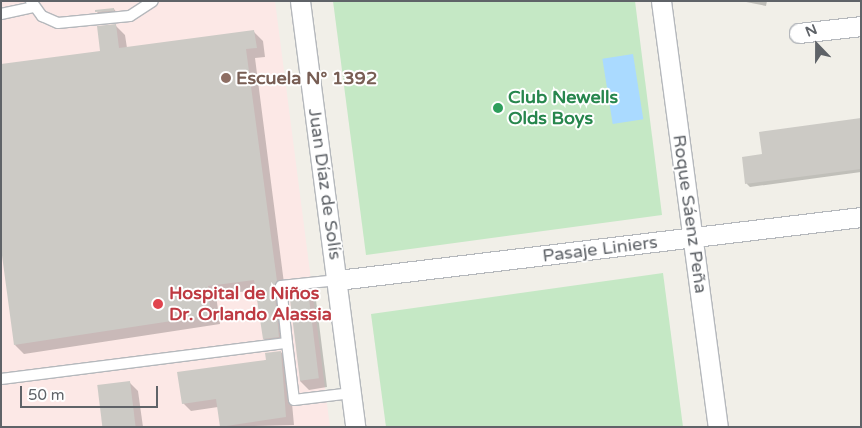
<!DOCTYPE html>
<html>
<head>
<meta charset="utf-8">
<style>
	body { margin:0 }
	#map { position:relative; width:862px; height:428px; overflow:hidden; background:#f1efe8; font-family:"Varela Round",sans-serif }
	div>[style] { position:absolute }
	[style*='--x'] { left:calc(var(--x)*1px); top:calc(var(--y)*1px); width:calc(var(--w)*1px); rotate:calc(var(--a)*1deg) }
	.medical>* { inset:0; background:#fce8e6 }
	.green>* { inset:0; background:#c5e8c5 }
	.water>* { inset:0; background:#aadaff; transform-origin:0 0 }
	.shadow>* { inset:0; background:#0003 }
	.building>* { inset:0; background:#cccac5; transform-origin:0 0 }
	.roads { filter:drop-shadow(1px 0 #b5b8bc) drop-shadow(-1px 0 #b5b8bc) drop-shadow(0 1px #b5b8bc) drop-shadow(0 -1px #b5b8bc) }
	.lane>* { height:10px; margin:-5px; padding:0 5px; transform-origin:5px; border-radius:5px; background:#fff }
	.street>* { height:19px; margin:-9.5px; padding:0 9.5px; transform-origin:9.5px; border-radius:9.5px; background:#fff }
	.dots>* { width:14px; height:14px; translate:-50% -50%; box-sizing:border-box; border:2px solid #fff; border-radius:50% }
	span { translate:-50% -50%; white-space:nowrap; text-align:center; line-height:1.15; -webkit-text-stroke:4px #fff; paint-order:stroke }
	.education-label { font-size:18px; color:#785e54; font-weight:700 }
	.left { translate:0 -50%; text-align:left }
	.leisure-label { font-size:18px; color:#27864d; font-weight:700 }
	.street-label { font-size:18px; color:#5f6368 }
	.health-label { font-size:18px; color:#be3a42; font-weight:700 }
	.frame { position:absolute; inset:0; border:2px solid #5f6368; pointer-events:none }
	.north { position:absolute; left:792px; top:20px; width:50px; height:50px; -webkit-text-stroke:4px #fff; paint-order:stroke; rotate:338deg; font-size:14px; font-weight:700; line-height:20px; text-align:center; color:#5f6368 }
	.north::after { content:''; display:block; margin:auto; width:18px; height:22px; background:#5f6368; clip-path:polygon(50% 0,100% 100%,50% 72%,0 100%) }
	.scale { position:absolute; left:20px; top:386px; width:138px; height:22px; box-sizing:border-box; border:2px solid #5f6368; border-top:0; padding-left:6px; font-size:15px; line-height:18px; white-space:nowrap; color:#5f6368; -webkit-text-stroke:4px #fff; paint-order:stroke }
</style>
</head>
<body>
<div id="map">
	<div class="medical">
		<div style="clip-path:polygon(1px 1px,275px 1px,330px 427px,1px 427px)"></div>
	</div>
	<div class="green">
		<div style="clip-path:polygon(333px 1px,635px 1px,662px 215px,366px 255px)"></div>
		<div style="clip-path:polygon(663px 273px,683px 427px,386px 427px,371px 314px)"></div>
	</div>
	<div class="water">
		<div style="left:633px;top:54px;width:66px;height:31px;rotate:81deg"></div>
	</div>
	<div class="shadow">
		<div style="clip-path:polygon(741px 1px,767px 1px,766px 6px)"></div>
		<div style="clip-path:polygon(114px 9px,117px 13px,99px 15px,97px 12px)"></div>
		<div style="clip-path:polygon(116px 26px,125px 35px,127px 48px,254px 32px,263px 41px,265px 57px,255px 58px,285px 291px,288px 346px,273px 348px,264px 339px,256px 290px,216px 295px,220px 324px,24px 354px,15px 345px,101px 52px)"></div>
		<div style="clip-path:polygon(861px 119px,861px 172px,750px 187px,747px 184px,743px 158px,763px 155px)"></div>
		<div style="clip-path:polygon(307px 291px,316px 300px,327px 387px,309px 390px,300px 381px)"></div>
		<div style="clip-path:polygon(281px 352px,288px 360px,294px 425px,221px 427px,218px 407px,191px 411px,183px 403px)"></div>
		<div style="clip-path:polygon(129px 382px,138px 391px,143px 427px,105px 427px)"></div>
	</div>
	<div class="building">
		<div style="clip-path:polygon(114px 8px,114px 11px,95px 12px,95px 10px)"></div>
		<div style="clip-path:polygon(116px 24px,119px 48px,254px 30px,257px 48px,246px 49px,277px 281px,274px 287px,279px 337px,263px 339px,254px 280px,208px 286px,211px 315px,14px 345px,1px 248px,1px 64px,100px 51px,97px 26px)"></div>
		<div style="clip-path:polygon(861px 118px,861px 169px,745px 184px,742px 157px,762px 154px,759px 132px)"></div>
		<div style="left:308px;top:290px;width:89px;height:19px;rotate:83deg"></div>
		<div style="clip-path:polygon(281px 351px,286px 417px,220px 427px,216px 399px,182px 404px,177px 372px,266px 360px,265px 353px)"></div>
		<div style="left:130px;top:381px;width:46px;height:33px;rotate:83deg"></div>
	</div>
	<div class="roads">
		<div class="lane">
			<div style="--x:31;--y:1;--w:19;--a:54"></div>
			<div style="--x:42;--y:16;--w:17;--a:24"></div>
			<div style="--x:58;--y:23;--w:72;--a:-5.6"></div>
			<div style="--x:130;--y:16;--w:27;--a:-33"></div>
			<div style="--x:1;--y:14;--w:34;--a:-12"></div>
			<div style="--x:287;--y:343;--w:57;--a:-96"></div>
			<div style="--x:281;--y:286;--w:57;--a:-6"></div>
			<div style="--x:1;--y:379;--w:288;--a:-7.2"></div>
			<div style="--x:287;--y:343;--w:57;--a:83"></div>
			<div style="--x:294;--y:400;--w:58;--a:-6.9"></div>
		</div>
		<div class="street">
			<div style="--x:300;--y:1;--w:430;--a:82.6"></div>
			<div style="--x:661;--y:1;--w:430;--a:82.4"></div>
			<div style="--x:799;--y:33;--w:62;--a:-6.4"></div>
			<div style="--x:338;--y:280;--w:527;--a:-6.87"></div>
		</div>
	</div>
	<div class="dots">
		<div style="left:226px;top:78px;background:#8d6e63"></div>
		<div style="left:498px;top:108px;background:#2e9e5b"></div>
		<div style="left:158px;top:304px;background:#e0444e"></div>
	</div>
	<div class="education-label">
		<span class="left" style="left:236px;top:78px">Escuela N° 1392</span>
	</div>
	<div class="leisure-label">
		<span class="left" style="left:508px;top:108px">Club Newells<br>Olds Boys</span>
	</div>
	<div class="street-label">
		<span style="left:325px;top:184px;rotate:82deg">Juan Díaz de Solís</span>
		<span style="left:690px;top:214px;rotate:82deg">Roque Sáenz Peña</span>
		<span style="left:600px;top:249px;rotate:-7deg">Pasaje Liniers</span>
	</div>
	<div class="health-label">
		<span class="left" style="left:169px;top:304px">Hospital de Niños<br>Dr. Orlando Alassia</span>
	</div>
	<div class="frame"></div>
	<div class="north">N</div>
	<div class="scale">50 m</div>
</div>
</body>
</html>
